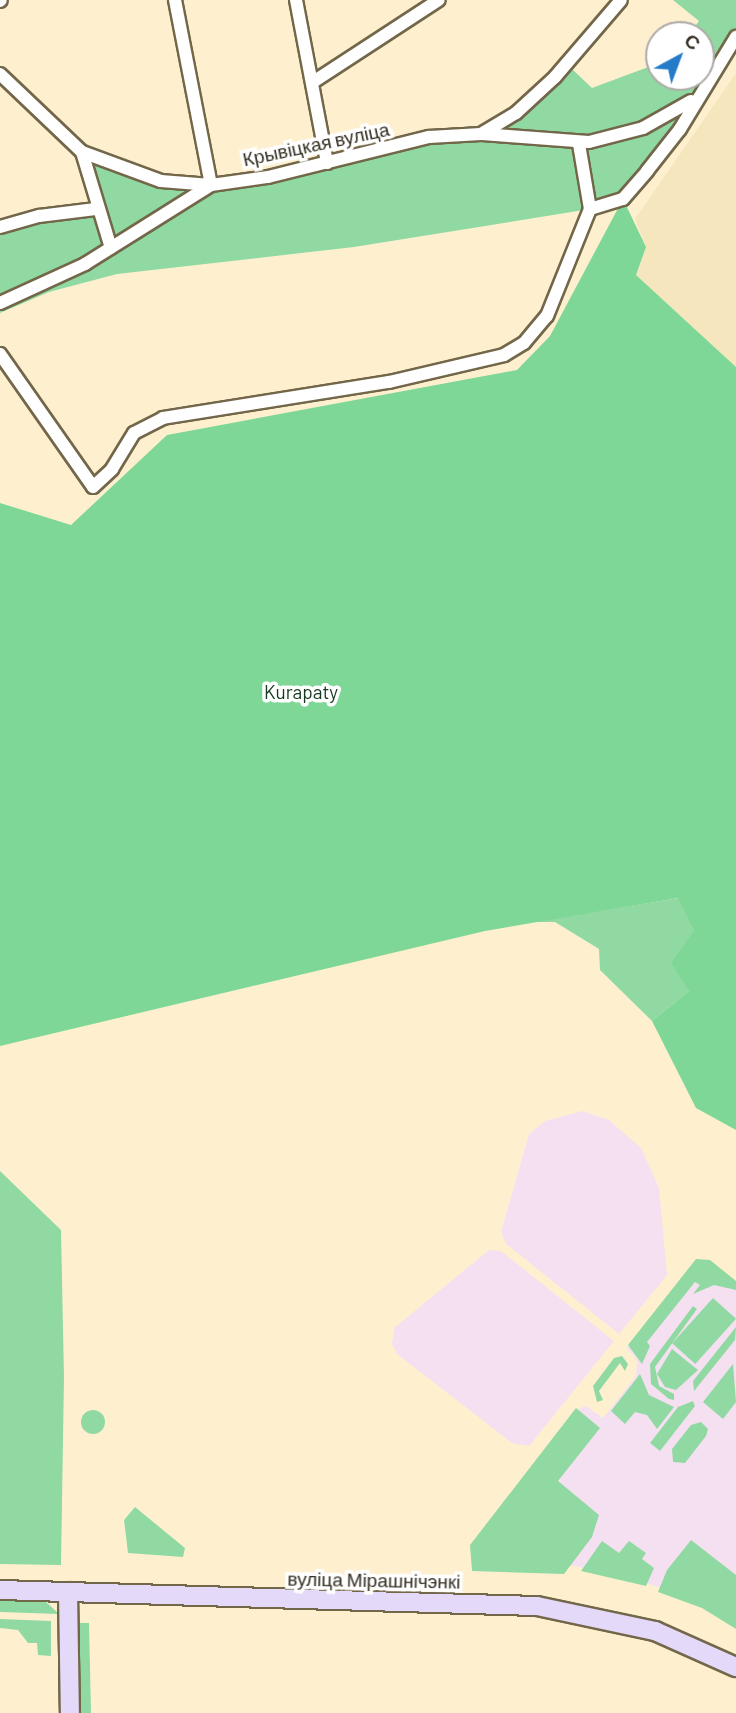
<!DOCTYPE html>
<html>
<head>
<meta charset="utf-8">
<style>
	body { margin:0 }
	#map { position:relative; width:736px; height:1713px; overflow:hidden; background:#fef0cf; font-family:Barlow,sans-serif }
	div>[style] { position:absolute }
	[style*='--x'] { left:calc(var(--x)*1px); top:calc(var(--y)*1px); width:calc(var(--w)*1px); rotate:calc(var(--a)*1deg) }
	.built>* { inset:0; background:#f6e6be }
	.education>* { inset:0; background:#f4e0f0 }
	.green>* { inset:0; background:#90d9a3; transform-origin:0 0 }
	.round { border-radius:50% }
	.forest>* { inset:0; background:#7ed797 }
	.roads { filter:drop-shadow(2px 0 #73674a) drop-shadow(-2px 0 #73674a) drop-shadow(0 2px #73674a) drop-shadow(0 -2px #73674a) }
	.minor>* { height:12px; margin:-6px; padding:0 6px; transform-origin:6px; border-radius:6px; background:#fff }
	.secondary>* { height:18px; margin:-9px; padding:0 9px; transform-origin:9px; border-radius:9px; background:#e4d9f8 }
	span { translate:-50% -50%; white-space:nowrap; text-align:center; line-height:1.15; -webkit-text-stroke:7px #fff; paint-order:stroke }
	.street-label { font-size:19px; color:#342e22 }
	.park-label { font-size:19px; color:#143920 }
	.north { position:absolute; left:645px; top:21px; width:70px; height:70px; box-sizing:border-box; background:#fff; border:2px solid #aeaba7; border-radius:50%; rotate:41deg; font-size:19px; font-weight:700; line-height:28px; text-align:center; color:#342e22 }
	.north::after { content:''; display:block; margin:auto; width:24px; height:32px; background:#247cc9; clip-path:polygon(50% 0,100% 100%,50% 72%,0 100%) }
</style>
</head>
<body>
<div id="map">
	<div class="built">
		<div style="clip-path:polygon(736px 73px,736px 367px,636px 275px,646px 247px,635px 219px)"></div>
	</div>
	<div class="education">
		<div style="clip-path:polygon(582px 1111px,609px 1120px,641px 1148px,659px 1188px,667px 1275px,619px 1334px,506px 1244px,501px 1232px,529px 1134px,545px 1121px)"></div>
		<div style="clip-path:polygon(489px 1250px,501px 1251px,614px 1341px,529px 1446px,512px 1443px,397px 1354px,392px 1344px,394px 1328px)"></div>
		<div style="clip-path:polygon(694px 1263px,736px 1282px,736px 1619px,692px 1598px,624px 1576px,574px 1566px,472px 1564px,472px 1546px,580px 1408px,586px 1406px,603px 1418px,636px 1376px,637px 1360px,627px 1348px)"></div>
	</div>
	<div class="green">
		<div style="clip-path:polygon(673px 0,736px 0,736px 30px,693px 93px,666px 115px,576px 137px,507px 129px,572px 69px,592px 88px,659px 63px,659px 77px,701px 77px,701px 35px,688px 35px,699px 21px)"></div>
		<div style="clip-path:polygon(697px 96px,623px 199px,590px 209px,354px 247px,117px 274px,49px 292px,0 313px,0 227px,96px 209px,82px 152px,161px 181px,211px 185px,429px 137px,614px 137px)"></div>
		<div style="clip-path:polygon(679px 898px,694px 931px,689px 991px,652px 1021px,600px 970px,599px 949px,555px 922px,532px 922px)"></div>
		<div style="clip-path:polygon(0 1171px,61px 1230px,64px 1377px,61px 1565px,0 1564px)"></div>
		<div style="clip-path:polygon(696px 1259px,710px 1260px,736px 1281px,736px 1290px,714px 1285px,693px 1294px,700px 1285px,695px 1282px,647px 1342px,650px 1346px,642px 1364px,628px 1345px)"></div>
		<div style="left:713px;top:1298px;width:31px;height:61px;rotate:42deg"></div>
		<div style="clip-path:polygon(693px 1306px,697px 1309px,655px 1367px,659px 1386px,674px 1394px,674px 1400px,669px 1399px,651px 1384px,650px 1364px)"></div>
		<div style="clip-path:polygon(736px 1327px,735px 1340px,694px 1391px,693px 1381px)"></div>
		<div style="clip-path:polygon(672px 1349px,698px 1370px,676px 1390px,665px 1387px,657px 1374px)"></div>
		<div style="clip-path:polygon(622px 1356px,628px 1364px,625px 1371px,620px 1363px,599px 1391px,603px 1400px,597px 1402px,593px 1386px,614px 1358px)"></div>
		<div style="clip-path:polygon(733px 1364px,736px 1402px,723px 1419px,703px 1402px)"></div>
		<div style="clip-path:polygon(640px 1374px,649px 1395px,674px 1407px,657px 1429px,647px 1415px,635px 1412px,625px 1424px,611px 1411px)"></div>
		<div style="clip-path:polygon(693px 1401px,695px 1406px,660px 1451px,650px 1443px,678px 1407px)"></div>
		<div style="clip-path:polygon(576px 1408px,600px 1428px,558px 1481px,599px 1515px,592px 1537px,564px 1574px,472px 1571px,470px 1545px)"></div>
		<div class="round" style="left:81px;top:1410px;width:24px;height:24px"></div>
		<div style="clip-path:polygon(701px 1422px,708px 1429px,706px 1436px,685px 1463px,673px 1462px,672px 1449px,691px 1425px)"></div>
		<div style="clip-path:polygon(135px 1507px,185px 1548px,183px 1557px,128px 1553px,124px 1520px)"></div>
		<div style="clip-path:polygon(691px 1540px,736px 1575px,736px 1629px,702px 1608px,658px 1592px,667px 1570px)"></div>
		<div style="clip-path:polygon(602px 1541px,619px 1553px,629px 1541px,646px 1553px,642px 1559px,654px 1568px,646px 1586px,581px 1571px)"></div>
		<div style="clip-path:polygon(0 1600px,45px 1601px,59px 1614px,0 1612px)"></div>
		<div style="clip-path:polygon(0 1619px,51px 1621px,51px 1656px,38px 1655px,37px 1643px,28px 1643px,18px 1630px,0 1628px)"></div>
		<div style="clip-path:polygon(80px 1623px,89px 1623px,91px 1713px,80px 1713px,76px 1686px)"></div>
	</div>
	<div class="forest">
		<div style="clip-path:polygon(623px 199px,646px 247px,636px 275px,736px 367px,736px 1130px,696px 1108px,652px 1021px,689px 991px,671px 963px,694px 931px,678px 898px,485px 931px,0 1046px,0 503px,71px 525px,167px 435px,517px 370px,550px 336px)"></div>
	</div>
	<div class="roads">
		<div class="minor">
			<div style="--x:175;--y:0;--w:188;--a:79"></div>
			<div style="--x:296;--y:0;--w:166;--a:79.2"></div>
			<div style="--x:0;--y:1;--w:1;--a:-45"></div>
			<div style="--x:0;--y:74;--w:113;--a:43.6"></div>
			<div style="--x:82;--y:152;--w:84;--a:20.2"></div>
			<div style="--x:161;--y:181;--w:50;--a:4.6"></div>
			<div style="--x:211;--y:185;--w:58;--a:-8"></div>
			<div style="--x:268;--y:177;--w:166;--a:-14"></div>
			<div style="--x:429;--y:137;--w:52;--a:-3.3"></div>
			<div style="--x:481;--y:134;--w:41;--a:-31"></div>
			<div style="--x:516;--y:113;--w:53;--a:-42.7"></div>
			<div style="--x:555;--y:77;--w:101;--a:-49.4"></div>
			<div style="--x:313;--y:82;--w:150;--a:-33.1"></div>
			<div style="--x:482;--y:134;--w:107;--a:4.3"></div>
			<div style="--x:589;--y:142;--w:56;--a:-14.5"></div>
			<div style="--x:643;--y:128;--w:55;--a:-29.4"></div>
			<div style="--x:82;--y:152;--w:100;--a:73.2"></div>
			<div style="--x:590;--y:209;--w:34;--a:-17"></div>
			<div style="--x:623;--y:199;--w:37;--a:-49"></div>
			<div style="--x:647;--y:171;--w:53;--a:-51.8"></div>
			<div style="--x:680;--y:129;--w:108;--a:-58.7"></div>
			<div style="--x:0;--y:227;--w:41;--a:-15.8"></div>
			<div style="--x:39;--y:216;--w:57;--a:-7"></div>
			<div style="--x:0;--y:303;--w:94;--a:-24.6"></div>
			<div style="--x:85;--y:264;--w:149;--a:-32.1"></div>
			<div style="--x:0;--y:354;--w:162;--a:55"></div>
			<div style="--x:93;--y:487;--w:26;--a:-43"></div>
			<div style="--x:112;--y:469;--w:42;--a:-58.6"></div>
			<div style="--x:134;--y:433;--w:33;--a:-27"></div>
			<div style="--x:163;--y:418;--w:229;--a:-9.1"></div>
			<div style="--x:389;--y:382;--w:118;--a:-13.2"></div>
			<div style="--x:504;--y:355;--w:23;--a:-31"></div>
			<div style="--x:524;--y:343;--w:35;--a:-50"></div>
			<div style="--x:547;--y:316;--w:115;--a:-68.1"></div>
			<div style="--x:590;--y:209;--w:66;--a:-99.6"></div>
		</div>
		<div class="secondary">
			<div style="--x:0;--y:1590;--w:537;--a:1.71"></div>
			<div style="--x:537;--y:1606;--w:121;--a:12"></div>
			<div style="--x:655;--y:1631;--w:89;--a:24"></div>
			<div style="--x:68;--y:1592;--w:121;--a:89.1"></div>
		</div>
	</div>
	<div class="street-label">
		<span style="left:316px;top:144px;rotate:-12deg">Крывіцкая вуліца</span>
		<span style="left:374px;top:1580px;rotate:1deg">вуліца Мірашнічэнкі</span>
	</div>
	<div class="park-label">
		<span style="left:301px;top:692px">Kurapaty</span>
	</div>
	<div class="north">С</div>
</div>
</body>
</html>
